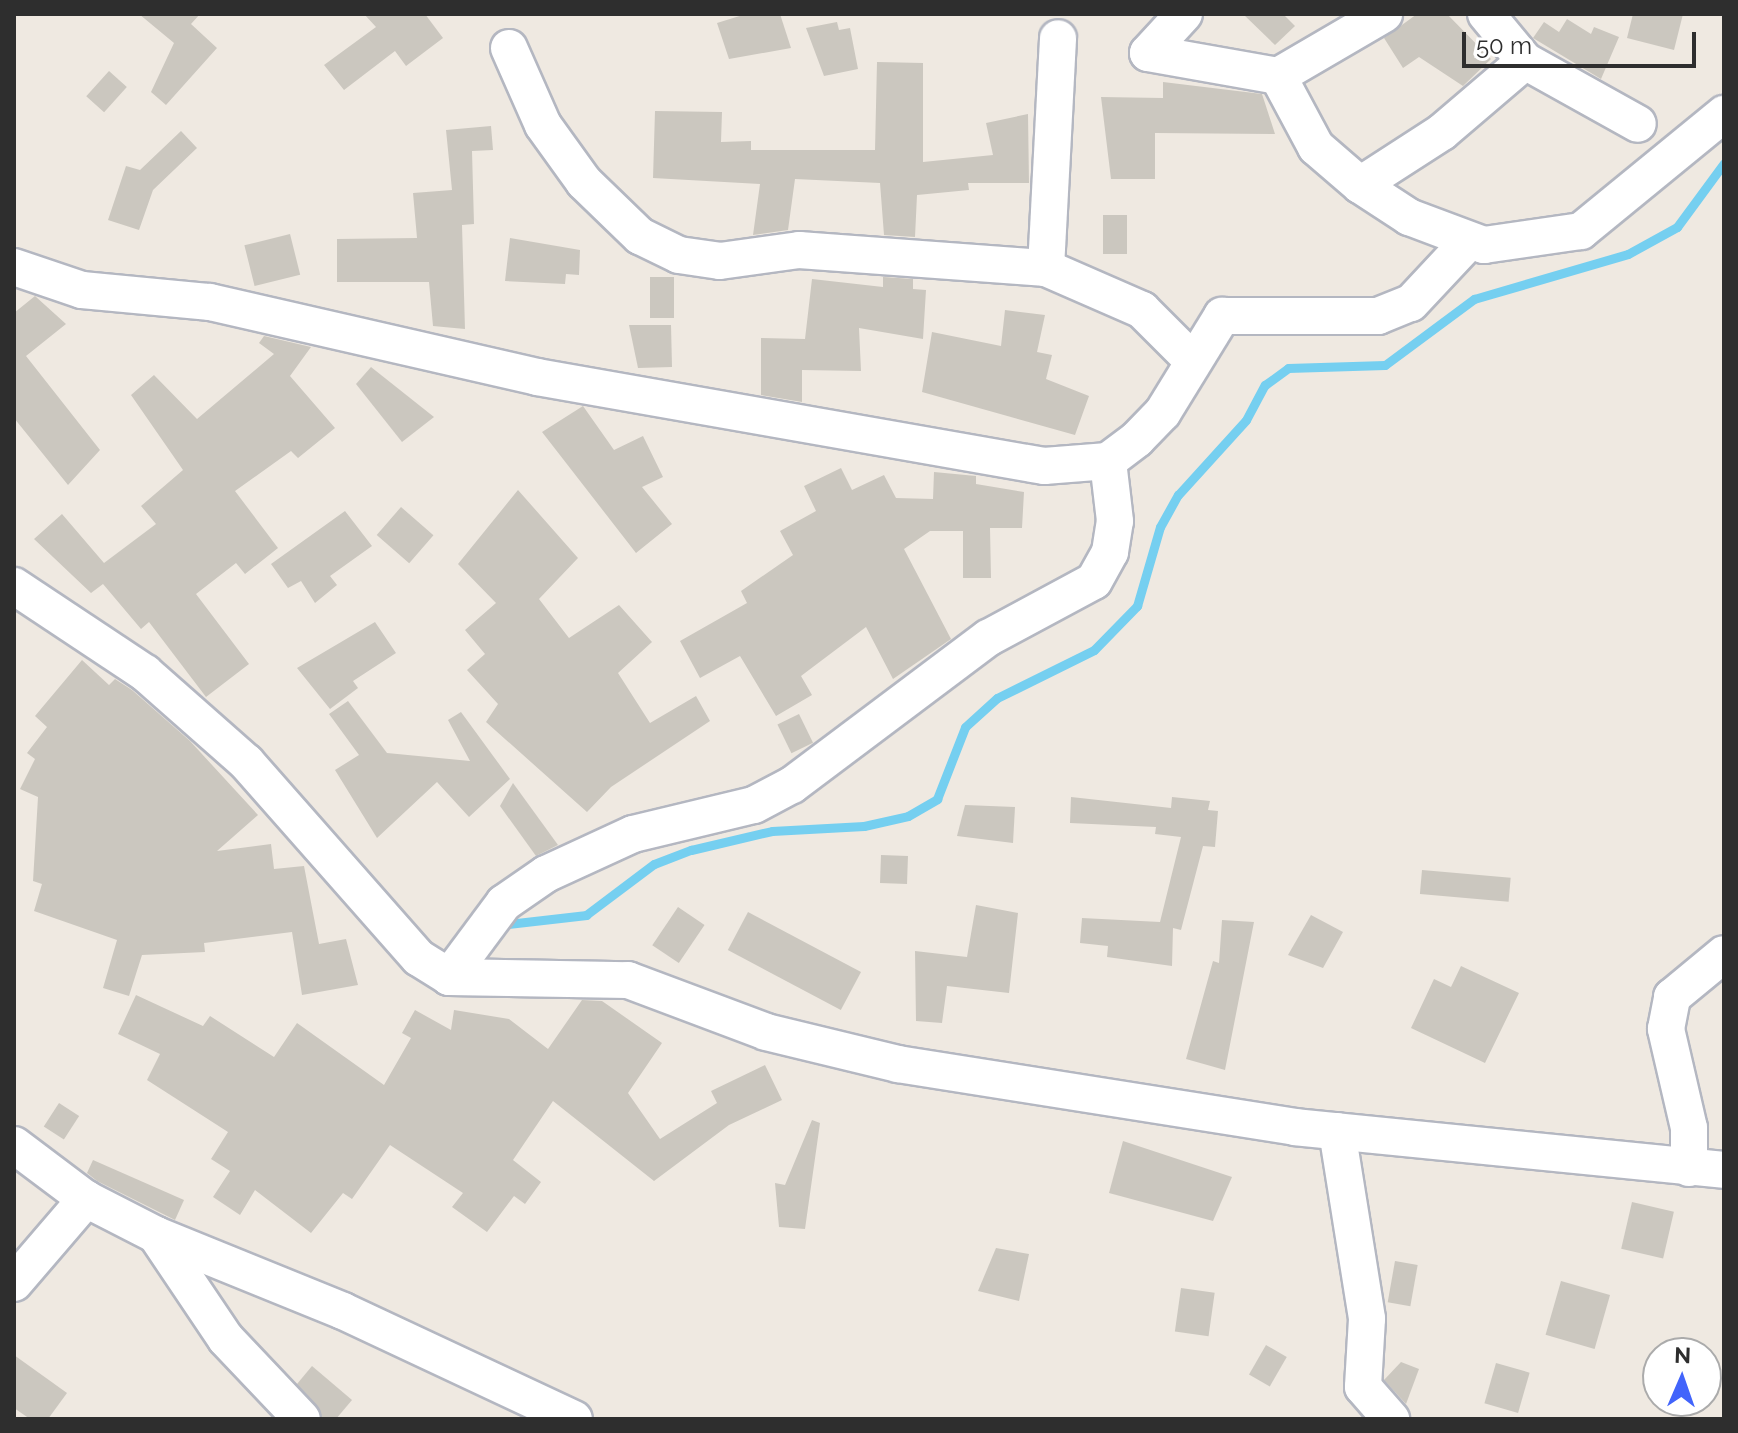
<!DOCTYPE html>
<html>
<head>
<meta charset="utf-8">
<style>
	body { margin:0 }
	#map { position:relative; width:1738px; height:1433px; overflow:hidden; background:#efe9e1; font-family:Raleway,sans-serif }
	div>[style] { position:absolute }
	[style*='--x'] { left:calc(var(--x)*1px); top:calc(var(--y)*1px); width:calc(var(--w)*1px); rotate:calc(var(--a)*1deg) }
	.stream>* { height:9px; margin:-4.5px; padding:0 4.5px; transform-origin:4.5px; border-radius:4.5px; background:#75cff0 }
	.building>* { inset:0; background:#cbc7bf; transform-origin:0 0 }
	.roads { filter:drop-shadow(2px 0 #b4b7c1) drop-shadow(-2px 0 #b4b7c1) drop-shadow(0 2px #b4b7c1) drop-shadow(0 -2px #b4b7c1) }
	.minor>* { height:36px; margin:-18px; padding:0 18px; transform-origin:18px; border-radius:18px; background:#fff }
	span { translate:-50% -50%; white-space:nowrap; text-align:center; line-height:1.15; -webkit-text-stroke:7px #fff; paint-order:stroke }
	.frame { position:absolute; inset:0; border:16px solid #2e2e2e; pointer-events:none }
	.north { position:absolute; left:1642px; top:1337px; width:80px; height:80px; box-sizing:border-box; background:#fff; border:2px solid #ababab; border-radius:50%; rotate:2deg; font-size:22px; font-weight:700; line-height:32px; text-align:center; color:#2e2e2e }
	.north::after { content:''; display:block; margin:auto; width:28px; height:36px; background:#4264fb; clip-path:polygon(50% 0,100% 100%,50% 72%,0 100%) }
	.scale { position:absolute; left:1462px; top:32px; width:234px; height:36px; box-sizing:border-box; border:4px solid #2e2e2e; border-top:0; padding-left:10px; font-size:24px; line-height:28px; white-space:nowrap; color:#2e2e2e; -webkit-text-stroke:6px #fff; paint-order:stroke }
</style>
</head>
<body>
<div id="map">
	<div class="stream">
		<div style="--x:508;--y:924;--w:79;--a:-6.6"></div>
		<div style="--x:586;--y:915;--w:85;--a:-36.9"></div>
		<div style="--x:654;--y:864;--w:40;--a:-21"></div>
		<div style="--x:691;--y:850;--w:83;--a:-13.2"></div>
		<div style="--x:772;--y:831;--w:92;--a:-3.1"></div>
		<div style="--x:864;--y:826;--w:45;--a:-12.8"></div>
		<div style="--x:908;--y:816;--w:34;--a:-30"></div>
		<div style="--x:937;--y:799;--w:77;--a:-68.7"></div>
		<div style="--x:965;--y:727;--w:43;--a:-42.2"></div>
		<div style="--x:997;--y:698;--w:108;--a:-26.3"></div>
		<div style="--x:1094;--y:650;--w:62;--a:-45.7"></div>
		<div style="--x:1137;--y:606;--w:82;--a:-73.8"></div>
		<div style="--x:1160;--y:527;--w:37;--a:-61"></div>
		<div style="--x:1178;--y:495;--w:101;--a:-47.8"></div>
		<div style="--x:1246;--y:420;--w:40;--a:-62"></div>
		<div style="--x:1265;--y:385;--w:29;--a:-36"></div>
		<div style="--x:1288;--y:368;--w:97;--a:-1.8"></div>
		<div style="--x:1385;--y:365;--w:111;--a:-36.6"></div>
		<div style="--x:1474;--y:299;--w:160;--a:-16.3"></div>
		<div style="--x:1628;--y:254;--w:56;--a:-28.9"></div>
		<div style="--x:1677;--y:227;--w:79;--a:-53.7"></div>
	</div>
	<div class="building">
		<div style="clip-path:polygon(139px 14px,200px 14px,191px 24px,217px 48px,166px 105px,151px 92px,174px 43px)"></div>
		<div style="clip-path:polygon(364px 14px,425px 14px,443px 38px,406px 66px,395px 51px,344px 90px,324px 65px,376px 27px)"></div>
		<div style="clip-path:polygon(746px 14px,780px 14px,791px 48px,729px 59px,717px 23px)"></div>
		<div style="clip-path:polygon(1243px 14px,1283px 14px,1295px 26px,1275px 45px)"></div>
		<div style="clip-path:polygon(1417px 14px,1447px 14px,1491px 59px,1463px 86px,1419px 57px,1403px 68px,1384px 38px)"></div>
		<div style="clip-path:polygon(1633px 14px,1683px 14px,1674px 50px,1627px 38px)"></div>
		<div style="clip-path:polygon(1567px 19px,1591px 34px,1594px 27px,1619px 37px,1601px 79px,1533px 38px,1544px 22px,1559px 32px)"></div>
		<div style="clip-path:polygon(837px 22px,839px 30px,850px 28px,858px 69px,824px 76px,806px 28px)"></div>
		<div style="clip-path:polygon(877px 62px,923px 63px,923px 162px,993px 155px,986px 123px,1028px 114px,1029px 183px,968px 183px,969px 190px,917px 195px,915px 237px,884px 235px,880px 183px,795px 179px,788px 230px,753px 235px,760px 184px,653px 178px,655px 111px,722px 112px,721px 142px,751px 141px,751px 150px,875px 150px)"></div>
		<div style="left:109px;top:71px;width:24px;height:34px;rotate:42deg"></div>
		<div style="clip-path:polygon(1163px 82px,1262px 94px,1275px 134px,1155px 133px,1155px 179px,1111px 179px,1101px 97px,1163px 98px)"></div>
		<div style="clip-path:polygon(491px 126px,493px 150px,472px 151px,474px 224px,462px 225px,465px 329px,433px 326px,429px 282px,337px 282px,337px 239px,417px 238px,413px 193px,452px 190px,446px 130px)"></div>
		<div style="clip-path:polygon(181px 131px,197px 148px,153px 190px,139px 230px,108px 220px,126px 166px,140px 170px)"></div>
		<div style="left:1103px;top:215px;width:24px;height:39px"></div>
		<div style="left:290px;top:234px;width:42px;height:47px;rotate:76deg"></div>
		<div style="clip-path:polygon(510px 238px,580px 250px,579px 275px,566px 274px,565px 284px,505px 281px)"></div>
		<div style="left:650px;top:277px;width:24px;height:41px"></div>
		<div style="clip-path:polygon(883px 277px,913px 279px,913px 289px,926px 290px,923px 339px,859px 328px,861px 371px,802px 370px,802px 402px,761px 395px,761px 338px,805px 339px,812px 279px,883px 287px)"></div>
		<div style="clip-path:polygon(35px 296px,66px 324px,26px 356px,100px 450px,68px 485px,14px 418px,14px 313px)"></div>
		<div style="clip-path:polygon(1005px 310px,1045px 315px,1037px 352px,1052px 355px,1046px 379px,1089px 396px,1075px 435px,922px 392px,932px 332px,1001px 346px)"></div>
		<div style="clip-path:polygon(629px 325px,671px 325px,672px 367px,638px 368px)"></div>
		<div style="clip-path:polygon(264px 336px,311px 347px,290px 376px,335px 428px,298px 458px,291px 451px,235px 491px,278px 548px,245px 574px,236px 563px,196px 594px,249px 664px,206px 697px,149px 622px,141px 629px,103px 584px,91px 593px,34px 539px,62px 514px,104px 563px,156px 524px,141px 506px,183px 470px,131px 395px,154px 375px,197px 419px,274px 354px,259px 343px)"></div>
		<div style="clip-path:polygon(371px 367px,434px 417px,402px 442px,356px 384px)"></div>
		<div style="clip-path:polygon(583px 406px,614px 450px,643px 436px,663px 477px,642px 487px,672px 524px,636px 553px,542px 432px)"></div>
		<div style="clip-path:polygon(841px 468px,852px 490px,884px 475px,896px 498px,933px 499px,934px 472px,976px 476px,976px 484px,1024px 492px,1022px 528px,990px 528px,991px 578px,963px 578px,963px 531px,930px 531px,904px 549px,951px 639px,893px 679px,866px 627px,801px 676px,812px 695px,776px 716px,740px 656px,700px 678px,680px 641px,747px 603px,741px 591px,793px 555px,780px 531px,816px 511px,804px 486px)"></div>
		<div style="clip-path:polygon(518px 490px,578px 558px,539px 599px,569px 638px,619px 605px,652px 642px,618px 673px,650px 723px,696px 696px,710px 721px,611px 787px,587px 812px,486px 722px,498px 704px,467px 670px,485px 654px,465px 630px,496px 603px,458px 564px)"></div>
		<div style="left:401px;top:507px;width:43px;height:37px;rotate:41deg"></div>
		<div style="clip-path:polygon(345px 511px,372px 546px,330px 576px,337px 585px,315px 603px,301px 581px,288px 588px,271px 564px)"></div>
		<div style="clip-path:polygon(375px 622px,396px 653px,353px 681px,358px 688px,330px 709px,297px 668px)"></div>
		<div style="clip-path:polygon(82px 660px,109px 685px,115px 679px,132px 690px,190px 741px,258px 815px,217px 851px,271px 844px,274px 869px,304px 866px,319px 944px,346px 939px,358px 985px,302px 995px,292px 932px,204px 943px,205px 952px,142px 955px,129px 996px,103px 988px,117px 940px,34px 911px,42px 884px,33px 881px,38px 797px,20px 789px,35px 759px,27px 753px,47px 727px,35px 716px)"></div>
		<div style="clip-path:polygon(348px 701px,387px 753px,470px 761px,448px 720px,461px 712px,510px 779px,469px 817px,437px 782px,377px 838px,335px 770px,359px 755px,329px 714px)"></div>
		<div style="left:799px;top:714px;width:32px;height:24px;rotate:64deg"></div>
		<div style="clip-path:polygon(513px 783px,558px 845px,536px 856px,500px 806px)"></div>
		<div style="clip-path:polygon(1071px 797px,1171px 808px,1172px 797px,1210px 801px,1208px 810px,1218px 811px,1215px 847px,1203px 846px,1181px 930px,1173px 928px,1172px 966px,1107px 957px,1108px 946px,1080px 943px,1082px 918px,1160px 922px,1181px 837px,1155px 834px,1156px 827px,1070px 823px)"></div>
		<div style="clip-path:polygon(965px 805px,1015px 807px,1013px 843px,957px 836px)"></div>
		<div style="left:881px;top:855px;width:27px;height:28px;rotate:2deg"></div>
		<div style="left:1422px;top:870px;width:89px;height:24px;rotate:5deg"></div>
		<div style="clip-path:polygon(976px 905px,1018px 913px,1009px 993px,947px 986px,942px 1023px,916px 1021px,915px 951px,967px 957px)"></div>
		<div style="left:678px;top:907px;width:32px;height:46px;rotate:34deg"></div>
		<div style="left:748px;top:912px;width:128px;height:43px;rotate:28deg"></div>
		<div style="clip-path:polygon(1311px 915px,1343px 932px,1323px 968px,1288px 955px)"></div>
		<div style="clip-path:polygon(1222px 920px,1254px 922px,1225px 1070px,1186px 1059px,1213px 961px,1219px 963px)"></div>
		<div style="clip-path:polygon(1461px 966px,1519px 993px,1485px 1063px,1411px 1028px,1434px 979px,1451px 987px)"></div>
		<div style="clip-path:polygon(136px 995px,203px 1026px,210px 1016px,274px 1057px,297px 1023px,384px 1085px,411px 1038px,402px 1033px,415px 1010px,451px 1030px,454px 1010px,509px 1019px,548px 1049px,582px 1000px,602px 1001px,662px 1043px,628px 1093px,660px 1139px,717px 1103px,711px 1091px,765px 1065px,782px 1100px,729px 1125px,654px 1181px,553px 1101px,513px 1160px,541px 1182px,525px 1204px,514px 1196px,487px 1232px,452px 1207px,463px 1193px,390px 1145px,352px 1199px,343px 1193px,311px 1233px,255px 1190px,240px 1215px,213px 1197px,230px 1171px,211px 1159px,228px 1132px,147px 1080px,160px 1054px,118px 1034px)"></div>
		<div style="left:59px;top:1103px;width:24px;height:28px;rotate:33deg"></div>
		<div style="clip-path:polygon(812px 1120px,820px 1123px,805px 1229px,779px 1227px,775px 1183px,785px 1185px)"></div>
		<div style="clip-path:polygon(1123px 1141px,1232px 1177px,1213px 1221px,1109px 1193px)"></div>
		<div style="clip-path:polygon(93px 1160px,184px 1200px,175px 1220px,97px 1181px,87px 1173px)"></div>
		<div style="left:1632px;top:1202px;width:43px;height:48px;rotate:13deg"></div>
		<div style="clip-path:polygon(996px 1248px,1029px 1254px,1019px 1301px,978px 1291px)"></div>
		<div style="left:1395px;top:1261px;width:23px;height:42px;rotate:10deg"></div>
		<div style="left:1561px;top:1281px;width:51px;height:56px;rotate:16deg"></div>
		<div style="left:1181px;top:1288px;width:34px;height:44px;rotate:8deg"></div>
		<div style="left:1266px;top:1345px;width:24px;height:34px;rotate:30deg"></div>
		<div style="clip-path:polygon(14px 1355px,67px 1393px,48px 1419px,30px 1419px,14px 1408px)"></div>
		<div style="clip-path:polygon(1401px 1362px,1419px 1369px,1406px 1404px,1384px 1380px)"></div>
		<div style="left:1496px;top:1363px;width:35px;height:42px;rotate:16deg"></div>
		<div style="clip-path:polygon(312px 1366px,352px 1400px,336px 1419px,322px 1419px,297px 1384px)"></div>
	</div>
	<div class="roads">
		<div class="minor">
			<div style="--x:1486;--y:14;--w:61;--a:50.3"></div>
			<div style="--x:1525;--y:61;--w:129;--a:29.1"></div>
			<div style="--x:509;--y:48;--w:84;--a:66.2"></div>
			<div style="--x:543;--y:125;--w:70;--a:54.3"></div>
			<div style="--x:584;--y:182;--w:78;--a:44"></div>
			<div style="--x:640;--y:236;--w:43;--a:26"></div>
			<div style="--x:679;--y:255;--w:41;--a:8.3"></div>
			<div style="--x:720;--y:261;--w:80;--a:-7.9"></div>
			<div style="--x:799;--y:250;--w:248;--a:4.2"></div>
			<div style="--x:1046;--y:268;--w:105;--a:23.6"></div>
			<div style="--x:1142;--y:310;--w:69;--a:45"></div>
			<div style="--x:1148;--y:53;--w:132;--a:10"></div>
			<div style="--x:1278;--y:76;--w:81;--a:61.8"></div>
			<div style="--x:1316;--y:147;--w:58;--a:40.8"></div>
			<div style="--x:1360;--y:185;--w:59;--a:33.1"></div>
			<div style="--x:1409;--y:217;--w:80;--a:20.5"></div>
			<div style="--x:1484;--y:245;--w:98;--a:-8.2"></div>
			<div style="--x:1581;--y:231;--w:185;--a:-39.3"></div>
			<div style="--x:1148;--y:53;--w:53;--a:-47.3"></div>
			<div style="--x:1278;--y:76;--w:123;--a:-30.3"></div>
			<div style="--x:1360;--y:185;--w:98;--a:-32.9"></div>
			<div style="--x:1442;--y:132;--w:109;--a:-40.5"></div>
			<div style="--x:14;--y:267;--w:72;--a:18.7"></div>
			<div style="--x:82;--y:290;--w:129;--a:5.4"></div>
			<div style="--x:210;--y:302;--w:335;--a:12.9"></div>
			<div style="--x:537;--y:377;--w:515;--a:9.96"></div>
			<div style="--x:1044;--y:466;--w:64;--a:-4.5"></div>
			<div style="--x:1108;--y:461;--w:36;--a:-37"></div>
			<div style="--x:1137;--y:439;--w:37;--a:-46"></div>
			<div style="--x:1163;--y:412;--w:113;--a:-58.4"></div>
			<div style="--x:1222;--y:316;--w:156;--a:0"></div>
			<div style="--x:1378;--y:316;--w:35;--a:-22"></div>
			<div style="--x:1411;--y:303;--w:83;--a:-46.9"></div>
			<div style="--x:1046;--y:268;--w:230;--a:-87"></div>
			<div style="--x:14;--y:586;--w:157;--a:33.6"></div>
			<div style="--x:145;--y:673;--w:135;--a:41.4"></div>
			<div style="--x:246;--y:762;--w:261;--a:48.6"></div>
			<div style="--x:419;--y:958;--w:36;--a:32"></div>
			<div style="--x:449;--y:977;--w:179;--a:1"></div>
			<div style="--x:628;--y:980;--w:147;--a:20.6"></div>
			<div style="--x:766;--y:1032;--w:136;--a:13.6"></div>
			<div style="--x:898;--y:1064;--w:401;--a:9"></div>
			<div style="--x:1294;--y:1127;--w:432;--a:5.7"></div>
			<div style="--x:449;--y:977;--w:92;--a:-53.4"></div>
			<div style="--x:504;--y:903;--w:51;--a:-34.6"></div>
			<div style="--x:546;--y:874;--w:96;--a:-24.7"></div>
			<div style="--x:633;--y:834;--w:124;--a:-13.5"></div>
			<div style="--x:754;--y:805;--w:43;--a:-27.8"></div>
			<div style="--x:792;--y:785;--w:245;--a:-36.9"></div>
			<div style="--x:988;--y:638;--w:120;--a:-28.3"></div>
			<div style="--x:1094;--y:581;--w:33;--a:-61"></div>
			<div style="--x:1110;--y:552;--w:31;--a:-81"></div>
			<div style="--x:1115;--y:521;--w:60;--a:-96.7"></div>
			<div style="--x:1337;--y:1131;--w:190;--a:80.9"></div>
			<div style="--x:1367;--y:1319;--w:68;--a:93.4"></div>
			<div style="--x:1363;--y:1387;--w:43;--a:48.8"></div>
			<div style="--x:14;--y:1145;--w:90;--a:36.9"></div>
			<div style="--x:86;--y:1199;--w:79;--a:27.2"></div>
			<div style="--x:156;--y:1235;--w:202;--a:22.1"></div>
			<div style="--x:343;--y:1311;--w:255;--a:25.1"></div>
			<div style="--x:1689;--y:1168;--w:40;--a:-90"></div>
			<div style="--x:1689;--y:1128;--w:102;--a:-103.1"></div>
			<div style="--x:1666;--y:1029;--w:33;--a:-79"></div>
			<div style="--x:1672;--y:997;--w:67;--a:-39.6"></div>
			<div style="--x:156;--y:1235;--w:125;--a:56.1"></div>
			<div style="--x:226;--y:1339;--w:110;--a:46.5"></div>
			<div style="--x:14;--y:1283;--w:111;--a:-49.4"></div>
		</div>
	</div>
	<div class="frame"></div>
	<div class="north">N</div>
	<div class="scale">50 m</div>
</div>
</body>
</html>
